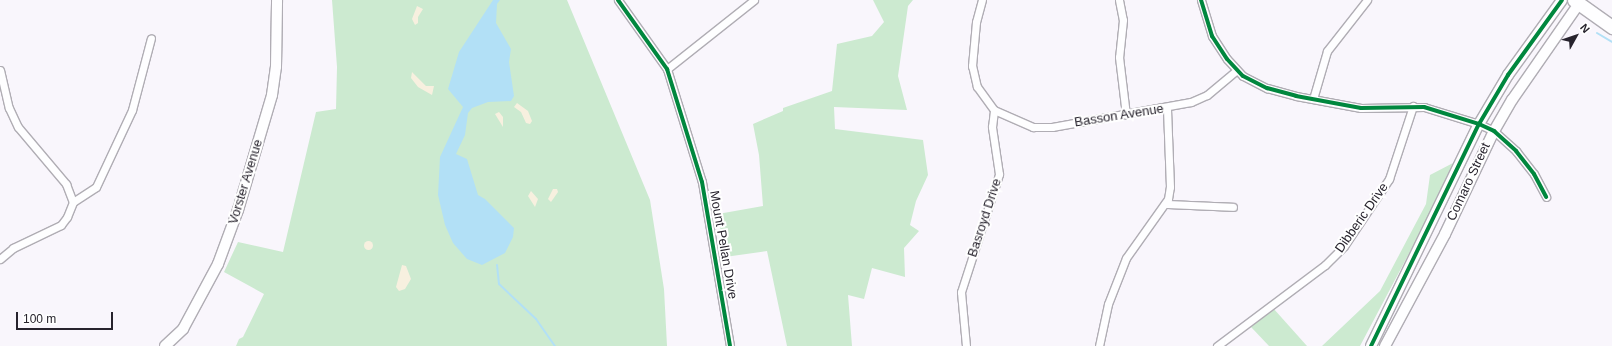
<!DOCTYPE html>
<html>
<head>
<meta charset="utf-8">
<style>
	body { margin:0 }
	#map { position:relative; width:1612px; height:346px; overflow:hidden; background:#f9f6fc; font-family:Helvetica,sans-serif }
	div>[style] { position:absolute }
	[style*='--x'] { left:calc(var(--x)*1px); top:calc(var(--y)*1px); width:calc(var(--w)*1px); rotate:calc(var(--a)*1deg) }
	.green>* { inset:0; background:#ccead0 }
	.sand>* { inset:0; background:#f7f0df }
	.round { border-radius:50% }
	.water>* { inset:0; background:#b2e0f6 }
	.stream>* { height:2px; margin:-1px; padding:0 1px; transform-origin:1px; border-radius:1px; background:#b2e0f6 }
	.roads { filter:drop-shadow(1px 0 #b0adb4) drop-shadow(-1px 0 #b0adb4) drop-shadow(0 1px #b0adb4) drop-shadow(0 -1px #b0adb4) }
	.street>* { height:7px; margin:-3.5px; padding:0 3.5px; transform-origin:3.5px; border-radius:3.5px; background:#fefeff }
	.secondary>* { height:10px; margin:-5px; padding:0 5px; transform-origin:5px; border-radius:5px; background:#fefeff }
	.highway>* { height:13px; margin:-6.5px; padding:0 6.5px; transform-origin:6.5px; border-radius:6.5px; background:#fefeff }
	.cycleway>* { height:4px; margin:-2px; padding:0 2px; transform-origin:2px; border-radius:2px; background:#00873e }
	span { translate:-50% -50%; white-space:nowrap; text-align:center; line-height:1.15; -webkit-text-stroke:4px #fff; paint-order:stroke }
	.street-label { font-size:13px; color:#27232d }
	.north { position:absolute; left:1556px; top:16px; width:40px; height:40px; -webkit-text-stroke:3px #fff; paint-order:stroke; rotate:50deg; font-size:11px; font-weight:700; line-height:16px; text-align:center; color:#27232d }
	.north::after { content:''; display:block; margin:auto; width:14px; height:18px; background:#27232d; clip-path:polygon(50% 0,100% 100%,50% 72%,0 100%) }
	.scale { position:absolute; left:16px; top:312px; width:97px; height:18px; box-sizing:border-box; border:2px solid #27232d; border-top:0; padding-left:5px; font-size:12px; line-height:14px; white-space:nowrap; color:#27232d; -webkit-text-stroke:3px #fff; paint-order:stroke }
</style>
</head>
<body>
<div id="map">
	<div class="green">
		<div style="clip-path:polygon(332px 0,567px 0,650px 200px,664px 289px,667px 346px,236px 346px,239px 339px,243px 337px,264px 294px,224px 272px,238px 242px,283px 252px,316px 112px,336px 109px,337px 67px)"></div>
		<div style="clip-path:polygon(873px 0,913px 0,908px 6px,898px 76px,907px 110px,834px 107px,835px 129px,923px 140px,928px 175px,916px 201px,910px 225px,919px 231px,904px 248px,905px 277px,872px 268px,864px 299px,848px 295px,852px 346px,787px 346px,767px 251px,725px 257px,718px 214px,763px 206px,759px 155px,753px 124px,783px 111px,783px 108px,832px 91px,837px 44px,872px 36px,884px 22px)"></div>
		<div style="clip-path:polygon(1453px 163px,1423px 227px,1360px 346px,1322px 346px,1380px 291px,1426px 204px,1430px 175px)"></div>
		<div style="clip-path:polygon(1273px 308px,1307px 346px,1269px 346px,1251px 327px)"></div>
	</div>
	<div class="sand">
		<div style="clip-path:polygon(417px 6px,423px 9px,418px 17px,418px 23px,415px 25px,412px 19px)"></div>
		<div style="clip-path:polygon(412px 72px,426px 86px,434px 86px,432px 95px,418px 87px,411px 78px)"></div>
		<div style="clip-path:polygon(517px 103px,528px 111px,532px 121px,530px 124px,526px 123px,521px 112px,514px 107px)"></div>
		<div style="clip-path:polygon(499px 112px,503px 117px,503px 127px,495px 114px)"></div>
		<div style="clip-path:polygon(553px 189px,557px 189px,558px 192px,551px 202px,548px 199px)"></div>
		<div style="clip-path:polygon(531px 191px,538px 199px,535px 207px,528px 196px)"></div>
		<div class="round" style="left:363.5px;top:240.5px;width:9px;height:9px"></div>
		<div style="clip-path:polygon(402px 265px,406px 266px,411px 279px,405px 289px,399px 291px,396px 287px)"></div>
	</div>
	<div class="water">
		<div style="clip-path:polygon(493px 0,500px 0,497px 4px,496px 23px,511px 49px,509px 62px,514px 96px,511px 101px,488px 102px,472px 108px,468px 113px,465px 135px,456px 154px,467px 159px,478px 195px,485px 199px,514px 228px,513px 237px,505px 253px,482px 265px,467px 259px,453px 243px,445px 225px,438px 195px,440px 157px,463px 107px,448px 89px,459px 52px)"></div>
	</div>
	<div class="stream">
		<div style="--x:1597;--y:33;--w:17;--a:31"></div>
		<div style="--x:497;--y:265;--w:19;--a:84"></div>
		<div style="--x:499;--y:284;--w:51;--a:43.4"></div>
		<div style="--x:536;--y:319;--w:33;--a:55"></div>
	</div>
	<div class="roads">
		<div class="street">
			<div style="--x:618;--y:0;--w:85;--a:54.6"></div>
			<div style="--x:667;--y:69;--w:118;--a:72.8"></div>
			<div style="--x:702;--y:182;--w:166;--a:80.3"></div>
			<div style="--x:1119;--y:0;--w:20;--a:79"></div>
			<div style="--x:1123;--y:20;--w:37;--a:96"></div>
			<div style="--x:1119;--y:57;--w:58;--a:83.1"></div>
			<div style="--x:1201;--y:0;--w:38;--a:73"></div>
			<div style="--x:1212;--y:36;--w:27;--a:57"></div>
			<div style="--x:1227;--y:59;--w:23;--a:47"></div>
			<div style="--x:1243;--y:76;--w:27;--a:27"></div>
			<div style="--x:1267;--y:88;--w:30;--a:15"></div>
			<div style="--x:1296;--y:96;--w:66;--a:10.5"></div>
			<div style="--x:1361;--y:108;--w:63;--a:-0.9"></div>
			<div style="--x:1424;--y:107;--w:58;--a:17.2"></div>
			<div style="--x:1479;--y:124;--w:17;--a:25"></div>
			<div style="--x:1494;--y:131;--w:30;--a:42"></div>
			<div style="--x:1516;--y:151;--w:29;--a:52"></div>
			<div style="--x:1534;--y:174;--w:26;--a:62"></div>
			<div style="--x:667;--y:69;--w:111;--a:-38.4"></div>
			<div style="--x:0;--y:70;--w:39;--a:77"></div>
			<div style="--x:9;--y:108;--w:21;--a:65"></div>
			<div style="--x:18;--y:127;--w:75;--a:49.9"></div>
			<div style="--x:66;--y:184;--w:19;--a:69"></div>
			<div style="--x:1313;--y:99;--w:50;--a:-73.7"></div>
			<div style="--x:1327;--y:51;--w:65;--a:-51.9"></div>
			<div style="--x:994;--y:110;--w:43;--a:23.6"></div>
			<div style="--x:1033;--y:127;--w:19;--a:0"></div>
			<div style="--x:1052;--y:127;--w:141;--a:-10.2"></div>
			<div style="--x:1191;--y:102;--w:17;--a:-24"></div>
			<div style="--x:1207;--y:95;--w:38;--a:-40"></div>
			<div style="--x:1165;--y:204;--w:68;--a:2.5"></div>
			<div style="--x:0;--y:259;--w:17;--a:-40"></div>
			<div style="--x:13;--y:248;--w:53;--a:-25.6"></div>
			<div style="--x:61;--y:225;--w:10;--a:-53"></div>
			<div style="--x:67;--y:217;--w:16;--a:-68"></div>
			<div style="--x:73;--y:202;--w:27;--a:-33"></div>
			<div style="--x:96;--y:187;--w:85;--a:-64.9"></div>
			<div style="--x:132;--y:110;--w:74;--a:-75.2"></div>
			<div style="--x:966;--y:346;--w:54;--a:-95.3"></div>
			<div style="--x:961;--y:292;--w:124;--a:-72.1"></div>
			<div style="--x:999;--y:174;--w:48;--a:-98.5"></div>
			<div style="--x:992;--y:127;--w:17;--a:-83"></div>
			<div style="--x:994;--y:110;--w:29;--a:-126"></div>
			<div style="--x:977;--y:87;--w:22;--a:-103"></div>
			<div style="--x:972;--y:66;--w:44;--a:-84.8"></div>
			<div style="--x:976;--y:22;--w:23;--a:-75"></div>
			<div style="--x:1099;--y:346;--w:43;--a:-77.9"></div>
			<div style="--x:1108;--y:304;--w:49;--a:-68.6"></div>
			<div style="--x:1126;--y:258;--w:72;--a:-54.6"></div>
			<div style="--x:1168;--y:199;--w:12;--a:-81"></div>
			<div style="--x:1170;--y:187;--w:79;--a:-92.2"></div>
			<div style="--x:1217;--y:346;--w:135;--a:-36.9"></div>
			<div style="--x:1325;--y:265;--w:27;--a:-45"></div>
			<div style="--x:1344;--y:246;--w:81;--a:-56.1"></div>
			<div style="--x:1389;--y:179;--w:77;--a:-71.8"></div>
		</div>
		<div class="secondary">
			<div style="--x:165;--y:346;--w:25;--a:-43"></div>
			<div style="--x:183;--y:329;--w:74;--a:-61.7"></div>
			<div style="--x:218;--y:264;--w:58;--a:-69.7"></div>
			<div style="--x:238;--y:210;--w:120;--a:-73.5"></div>
			<div style="--x:272;--y:95;--w:28;--a:-82"></div>
			<div style="--x:276;--y:67;--w:67;--a:-89.1"></div>
			<div style="--x:1371;--y:346;--w:247;--a:-64.1"></div>
			<div style="--x:1479;--y:124;--w:57;--a:-59.4"></div>
			<div style="--x:1508;--y:75;--w:92;--a:-54.2"></div>
			<div style="--x:1385;--y:346;--w:127;--a:-61.8"></div>
			<div style="--x:1445;--y:234;--w:114;--a:-64.6"></div>
			<div style="--x:1494;--y:131;--w:36;--a:-60"></div>
			<div style="--x:1512;--y:100;--w:116;--a:-55.2"></div>
		</div>
		<div class="highway">
			<div style="--x:1574;--y:0;--w:47;--a:35.4"></div>
		</div>
	</div>
	<div class="cycleway">
		<div style="--x:618;--y:0;--w:85;--a:54.6"></div>
		<div style="--x:667;--y:69;--w:118;--a:72.8"></div>
		<div style="--x:702;--y:182;--w:166;--a:80.3"></div>
		<div style="--x:1201;--y:0;--w:38;--a:73"></div>
		<div style="--x:1212;--y:36;--w:27;--a:57"></div>
		<div style="--x:1227;--y:59;--w:23;--a:47"></div>
		<div style="--x:1243;--y:76;--w:27;--a:27"></div>
		<div style="--x:1267;--y:88;--w:30;--a:15"></div>
		<div style="--x:1296;--y:96;--w:66;--a:10.5"></div>
		<div style="--x:1361;--y:108;--w:63;--a:-0.9"></div>
		<div style="--x:1424;--y:107;--w:58;--a:17.2"></div>
		<div style="--x:1479;--y:124;--w:17;--a:25"></div>
		<div style="--x:1494;--y:131;--w:30;--a:42"></div>
		<div style="--x:1516;--y:151;--w:29;--a:52"></div>
		<div style="--x:1534;--y:174;--w:26;--a:62"></div>
		<div style="--x:1371;--y:346;--w:247;--a:-64.1"></div>
		<div style="--x:1479;--y:124;--w:57;--a:-59.4"></div>
		<div style="--x:1508;--y:75;--w:92;--a:-54.2"></div>
	</div>
	<div class="street-label">
		<span style="left:1119px;top:116px;rotate:-9deg">Basson Avenue</span>
		<span style="left:246px;top:182px;rotate:-73deg">Vorster Avenue</span>
		<span style="left:1469px;top:182px;rotate:-65deg">Comaro Street</span>
		<span style="left:985px;top:218px;rotate:-72deg">Basroyd Drive</span>
		<span style="left:1362px;top:218px;rotate:-55deg">Dibberic Drive</span>
		<span style="left:723px;top:245px;rotate:80deg">Mount Pellan Drive</span>
	</div>
	<div class="north">N</div>
	<div class="scale">100 m</div>
</div>
</body>
</html>
